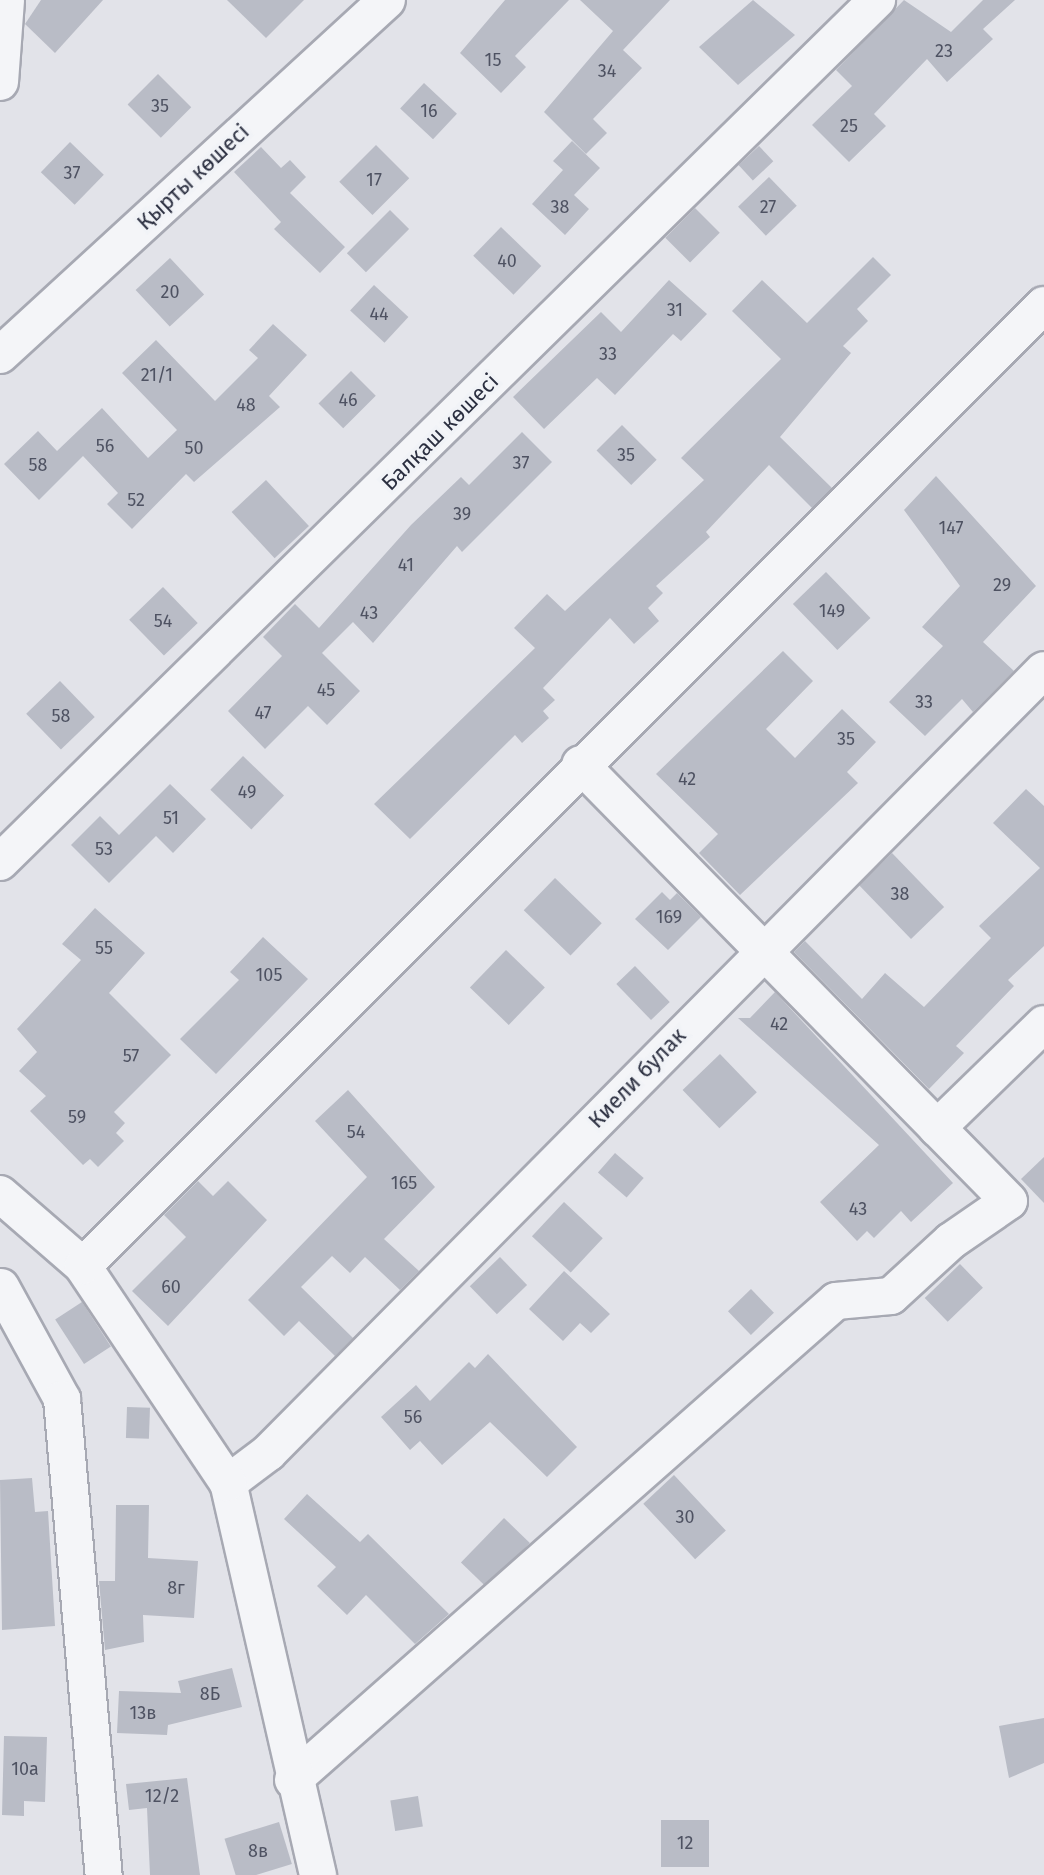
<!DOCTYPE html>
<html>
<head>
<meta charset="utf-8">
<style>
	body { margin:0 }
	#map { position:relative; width:1044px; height:1875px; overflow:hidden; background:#e2e3e9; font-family:"Fira Sans",sans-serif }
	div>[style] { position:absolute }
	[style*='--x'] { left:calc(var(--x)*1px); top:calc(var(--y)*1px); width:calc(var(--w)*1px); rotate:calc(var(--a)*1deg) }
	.building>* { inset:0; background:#b9bcc6; transform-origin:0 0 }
	.roads { filter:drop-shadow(2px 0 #a7a9b3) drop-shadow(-2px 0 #a7a9b3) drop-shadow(0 2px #a7a9b3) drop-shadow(0 -2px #a7a9b3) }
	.minor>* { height:36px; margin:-18px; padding:0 18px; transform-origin:18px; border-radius:18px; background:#f4f5f8 }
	span { translate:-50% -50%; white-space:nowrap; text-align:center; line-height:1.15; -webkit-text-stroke:7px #f1f3f7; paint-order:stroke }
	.number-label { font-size:18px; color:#4e5262 }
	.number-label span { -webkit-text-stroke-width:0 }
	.street-label { font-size:22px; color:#2b2f40 }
</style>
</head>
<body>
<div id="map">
	<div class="building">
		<div style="clip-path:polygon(41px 0,103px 0,55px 53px,25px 24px)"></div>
		<div style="clip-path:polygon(227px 0,304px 0,266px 38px)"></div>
		<div style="clip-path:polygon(505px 0,569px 0,515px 56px,526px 67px,501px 93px,460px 53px)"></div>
		<div style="clip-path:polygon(580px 0,670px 0,623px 50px,642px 68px,593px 119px,607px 133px,586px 154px,544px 112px,613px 31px)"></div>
		<div style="clip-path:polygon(753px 0,795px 35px,738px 85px,699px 47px)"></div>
		<div style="clip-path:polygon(904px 0,951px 32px,983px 0,1015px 0,983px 29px,993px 39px,947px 82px,927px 59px,874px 114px,886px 126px,849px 162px,812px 125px,852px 86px,836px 70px)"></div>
		<div style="left:158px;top:74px;width:47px;height:43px;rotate:45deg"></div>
		<div style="left:424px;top:83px;width:45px;height:35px;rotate:43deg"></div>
		<div style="clip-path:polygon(572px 141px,600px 168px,574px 195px,589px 209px,565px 235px,532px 204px,563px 170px,553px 161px)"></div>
		<div style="left:70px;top:142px;width:47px;height:42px;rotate:44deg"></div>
		<div style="left:376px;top:145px;width:47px;height:52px;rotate:45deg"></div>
		<div style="left:759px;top:146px;width:21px;height:28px;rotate:47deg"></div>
		<div style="clip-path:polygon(261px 147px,281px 168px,290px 160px,306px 177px,290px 193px,345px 247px,320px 273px,274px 229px,281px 222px,234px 172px)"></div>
		<div style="left:769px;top:177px;width:40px;height:43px;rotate:46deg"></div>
		<div style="left:695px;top:208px;width:35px;height:42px;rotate:45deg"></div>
		<div style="left:390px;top:210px;width:27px;height:61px;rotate:45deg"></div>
		<div style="left:501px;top:227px;width:56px;height:40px;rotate:44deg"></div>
		<div style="clip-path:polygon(873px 257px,891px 275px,857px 309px,868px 321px,843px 346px,851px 353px,780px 437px,832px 488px,812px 508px,769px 465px,706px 532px,710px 537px,656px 586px,663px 593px,648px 608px,659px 621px,634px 644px,610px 618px,543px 688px,555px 700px,543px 711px,549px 718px,522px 743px,515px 735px,410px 839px,374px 804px,535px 648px,514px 628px,547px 594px,565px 611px,704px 480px,681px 458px,781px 359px,732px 311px,762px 280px,807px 323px)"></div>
		<div style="left:170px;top:258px;width:50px;height:47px;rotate:47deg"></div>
		<div style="clip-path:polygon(669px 280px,707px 314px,681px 341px,673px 334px,615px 395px,597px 378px,544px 429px,513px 397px,601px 312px,621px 332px)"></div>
		<div style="left:374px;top:285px;width:47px;height:35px;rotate:43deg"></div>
		<div style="clip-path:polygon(273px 324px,307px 355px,269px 396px,280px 407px,194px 482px,186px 474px,132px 529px,107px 504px,118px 493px,83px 456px,39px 500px,4px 464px,38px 431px,57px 451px,102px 408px,148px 458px,177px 430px,122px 373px,156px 340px,215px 401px,258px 358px,249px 350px)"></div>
		<div style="left:351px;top:371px;width:35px;height:46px;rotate:45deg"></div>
		<div style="left:622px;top:425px;width:49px;height:36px;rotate:45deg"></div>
		<div style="clip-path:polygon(522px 432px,552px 462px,462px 552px,457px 546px,373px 643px,353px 622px,322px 653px,360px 691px,327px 725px,308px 706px,265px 749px,228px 711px,282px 656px,263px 637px,295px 604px,319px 628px,411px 525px,461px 477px,469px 485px)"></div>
		<div style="clip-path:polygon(936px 476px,1036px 586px,983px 642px,1014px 671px,973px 712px,962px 699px,925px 736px,889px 702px,943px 646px,922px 627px,960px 586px,904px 510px)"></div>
		<div style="left:266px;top:480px;width:63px;height:47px;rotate:47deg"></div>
		<div style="left:826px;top:572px;width:64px;height:46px;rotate:46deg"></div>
		<div style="left:163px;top:587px;width:50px;height:47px;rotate:46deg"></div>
		<div style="clip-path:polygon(783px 651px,813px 681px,766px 729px,795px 758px,842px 709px,876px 742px,847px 772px,858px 783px,740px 895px,699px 853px,718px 834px,656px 774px)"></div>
		<div style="left:60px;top:681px;width:50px;height:47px;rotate:46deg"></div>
		<div style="left:243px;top:756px;width:57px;height:47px;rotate:44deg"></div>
		<div style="clip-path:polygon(170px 784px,206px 819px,173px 853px,156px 836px,109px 883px,71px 845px,100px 816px,119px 835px)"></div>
		<div style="clip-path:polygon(1026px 789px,1044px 806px,1044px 946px,1008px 980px,1014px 986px,956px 1046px,964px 1053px,929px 1089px,794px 952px,805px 941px,862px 999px,885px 973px,924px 1007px,991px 938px,979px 926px,1040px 868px,993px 823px)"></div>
		<div style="left:892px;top:853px;width:75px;height:46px;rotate:46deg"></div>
		<div style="left:555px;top:878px;width:65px;height:45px;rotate:44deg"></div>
		<div style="clip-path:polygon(662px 892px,670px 900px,677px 893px,701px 917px,668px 950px,635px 919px)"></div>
		<div style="clip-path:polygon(95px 908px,145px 953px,109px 993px,171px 1055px,114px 1112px,125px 1123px,116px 1133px,124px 1141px,98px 1167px,90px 1159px,83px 1165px,30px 1111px,46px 1096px,19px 1071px,37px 1052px,17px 1029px,81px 960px,62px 944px)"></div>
		<div style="clip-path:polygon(263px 937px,308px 979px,216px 1074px,180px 1039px,239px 980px,230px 972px)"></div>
		<div style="left:506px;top:950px;width:54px;height:52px;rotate:44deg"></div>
		<div style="left:635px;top:966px;width:50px;height:26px;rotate:46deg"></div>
		<div style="clip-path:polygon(775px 992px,953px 1183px,911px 1222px,901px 1211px,874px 1238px,867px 1231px,857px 1241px,820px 1202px,879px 1145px,738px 1018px,750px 1018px)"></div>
		<div style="left:720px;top:1054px;width:53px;height:52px;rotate:46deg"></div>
		<div style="clip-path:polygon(348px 1090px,435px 1187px,384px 1239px,419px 1271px,400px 1290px,365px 1257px,350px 1273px,332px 1256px,301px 1287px,353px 1338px,335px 1356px,299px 1321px,284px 1336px,248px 1300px,367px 1177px,315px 1121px)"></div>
		<div style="left:615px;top:1153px;width:38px;height:26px;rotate:41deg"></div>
		<div style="clip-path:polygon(1044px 1157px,1044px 1203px,1021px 1179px)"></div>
		<div style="clip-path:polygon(198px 1181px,213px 1196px,228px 1181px,267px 1220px,168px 1326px,132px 1291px,186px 1237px,164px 1215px)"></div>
		<div style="left:564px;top:1202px;width:53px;height:47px;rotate:43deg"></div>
		<div style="left:500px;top:1257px;width:39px;height:42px;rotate:46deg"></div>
		<div style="left:960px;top:1264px;width:33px;height:49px;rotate:46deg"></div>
		<div style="clip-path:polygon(564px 1271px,610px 1314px,591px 1333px,580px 1323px,563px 1341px,529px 1309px)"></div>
		<div style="left:751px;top:1289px;width:33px;height:32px;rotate:46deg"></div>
		<div style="left:82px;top:1302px;width:53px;height:32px;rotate:57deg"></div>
		<div style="clip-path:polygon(488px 1354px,577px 1447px,547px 1477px,490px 1422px,442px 1465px,420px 1441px,410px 1450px,381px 1417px,416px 1385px,430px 1401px,469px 1362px,475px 1368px)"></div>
		<div style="left:127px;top:1407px;width:23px;height:31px;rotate:2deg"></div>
		<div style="left:674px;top:1475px;width:76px;height:42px;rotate:47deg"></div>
		<div style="clip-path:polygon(32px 1478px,35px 1512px,48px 1511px,55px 1626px,2px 1630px,0 1480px)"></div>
		<div style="clip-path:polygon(307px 1494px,360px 1542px,368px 1534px,449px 1614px,415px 1644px,366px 1595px,347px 1615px,317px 1586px,336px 1567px,284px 1519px)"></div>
		<div style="clip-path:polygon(116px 1505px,149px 1505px,148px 1558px,198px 1561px,194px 1618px,143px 1615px,144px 1642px,105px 1650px,99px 1581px,115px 1581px)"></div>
		<div style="left:504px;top:1518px;width:36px;height:62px;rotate:44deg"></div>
		<div style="clip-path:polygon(232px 1668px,242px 1707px,168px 1725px,167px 1735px,117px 1733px,119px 1691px,181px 1693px,178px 1681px)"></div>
		<div style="clip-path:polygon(1044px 1718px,1044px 1763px,1009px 1778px,999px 1726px)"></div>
		<div style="clip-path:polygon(4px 1736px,47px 1737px,45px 1802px,24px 1801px,24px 1816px,2px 1815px)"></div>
		<div style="clip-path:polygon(187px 1778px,200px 1875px,150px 1875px,147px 1808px,129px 1810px,126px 1784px)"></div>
		<div style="left:418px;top:1796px;width:31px;height:28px;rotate:81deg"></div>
		<div style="left:661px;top:1820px;width:48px;height:47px"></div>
		<div style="left:279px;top:1822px;width:44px;height:57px;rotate:73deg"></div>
	</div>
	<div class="roads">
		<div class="minor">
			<div style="--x:0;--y:82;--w:82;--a:-85.8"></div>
			<div style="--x:0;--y:355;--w:525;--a:-42.53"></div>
			<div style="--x:0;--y:862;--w:1230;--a:-44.51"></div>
			<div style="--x:937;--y:1128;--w:149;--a:-44.2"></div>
			<div style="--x:0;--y:1194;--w:110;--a:40.9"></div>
			<div style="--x:1;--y:1287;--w:128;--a:61.4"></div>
			<div style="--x:62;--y:1399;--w:478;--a:85"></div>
			<div style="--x:228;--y:1483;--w:50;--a:-36.9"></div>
			<div style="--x:268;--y:1453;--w:1102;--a:-45.26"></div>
			<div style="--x:293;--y:1780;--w:724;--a:-41.42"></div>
			<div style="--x:836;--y:1301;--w:55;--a:-5.2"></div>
			<div style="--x:891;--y:1296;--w:81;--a:-42.5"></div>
			<div style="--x:951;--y:1241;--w:70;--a:-34.6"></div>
			<div style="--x:1009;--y:1201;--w:612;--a:-134.47"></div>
			<div style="--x:318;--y:1875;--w:402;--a:-102.9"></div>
			<div style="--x:228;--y:1483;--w:261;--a:-123.8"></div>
			<div style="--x:83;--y:1266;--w:1359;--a:-45"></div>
		</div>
	</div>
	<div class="number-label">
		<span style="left:944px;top:51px">23</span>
		<span style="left:493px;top:60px">15</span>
		<span style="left:607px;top:71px">34</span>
		<span style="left:160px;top:106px">35</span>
		<span style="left:429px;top:111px">16</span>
		<span style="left:849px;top:126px">25</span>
		<span style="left:72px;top:173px">37</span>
		<span style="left:374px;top:180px">17</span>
		<span style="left:560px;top:207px">38</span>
		<span style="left:768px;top:207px">27</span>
		<span style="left:507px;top:261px">40</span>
		<span style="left:170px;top:292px">20</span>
		<span style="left:675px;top:310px">31</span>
		<span style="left:379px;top:314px">44</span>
		<span style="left:608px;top:354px">33</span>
		<span style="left:157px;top:375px">21/1</span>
		<span style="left:348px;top:400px">46</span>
		<span style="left:246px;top:405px">48</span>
		<span style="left:105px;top:446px">56</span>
		<span style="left:194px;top:448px">50</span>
		<span style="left:626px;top:455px">35</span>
		<span style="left:521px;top:463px">37</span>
		<span style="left:38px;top:465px">58</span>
		<span style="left:136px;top:500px">52</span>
		<span style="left:462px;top:514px">39</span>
		<span style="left:951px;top:528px">147</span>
		<span style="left:406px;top:565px">41</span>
		<span style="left:1002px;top:585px">29</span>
		<span style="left:832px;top:611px">149</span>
		<span style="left:369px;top:613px">43</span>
		<span style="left:163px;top:621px">54</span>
		<span style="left:326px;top:690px">45</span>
		<span style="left:924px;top:702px">33</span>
		<span style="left:263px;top:713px">47</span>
		<span style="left:61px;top:716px">58</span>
		<span style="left:846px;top:739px">35</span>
		<span style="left:687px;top:779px">42</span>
		<span style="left:247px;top:792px">49</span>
		<span style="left:171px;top:818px">51</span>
		<span style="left:104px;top:849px">53</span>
		<span style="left:900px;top:894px">38</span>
		<span style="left:669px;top:917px">169</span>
		<span style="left:104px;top:948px">55</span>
		<span style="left:269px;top:975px">105</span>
		<span style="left:779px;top:1024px">42</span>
		<span style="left:131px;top:1056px">57</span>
		<span style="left:77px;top:1117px">59</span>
		<span style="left:356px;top:1132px">54</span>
		<span style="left:404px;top:1183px">165</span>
		<span style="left:858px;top:1209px">43</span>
		<span style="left:171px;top:1287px">60</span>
		<span style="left:413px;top:1417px">56</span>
		<span style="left:685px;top:1517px">30</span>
		<span style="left:176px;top:1588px">8г</span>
		<span style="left:210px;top:1694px">8Б</span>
		<span style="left:143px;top:1713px">13в</span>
		<span style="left:25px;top:1769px">10а</span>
		<span style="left:162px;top:1796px">12/2</span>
		<span style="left:685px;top:1843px">12</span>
		<span style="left:258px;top:1851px">8в</span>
	</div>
	<div class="street-label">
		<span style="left:193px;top:177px;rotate:-43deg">Қырты көшесі</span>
		<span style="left:440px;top:432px;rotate:-45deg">Балқаш көшесі</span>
		<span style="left:637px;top:1078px;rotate:-46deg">Киели булак</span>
	</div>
</div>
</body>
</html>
